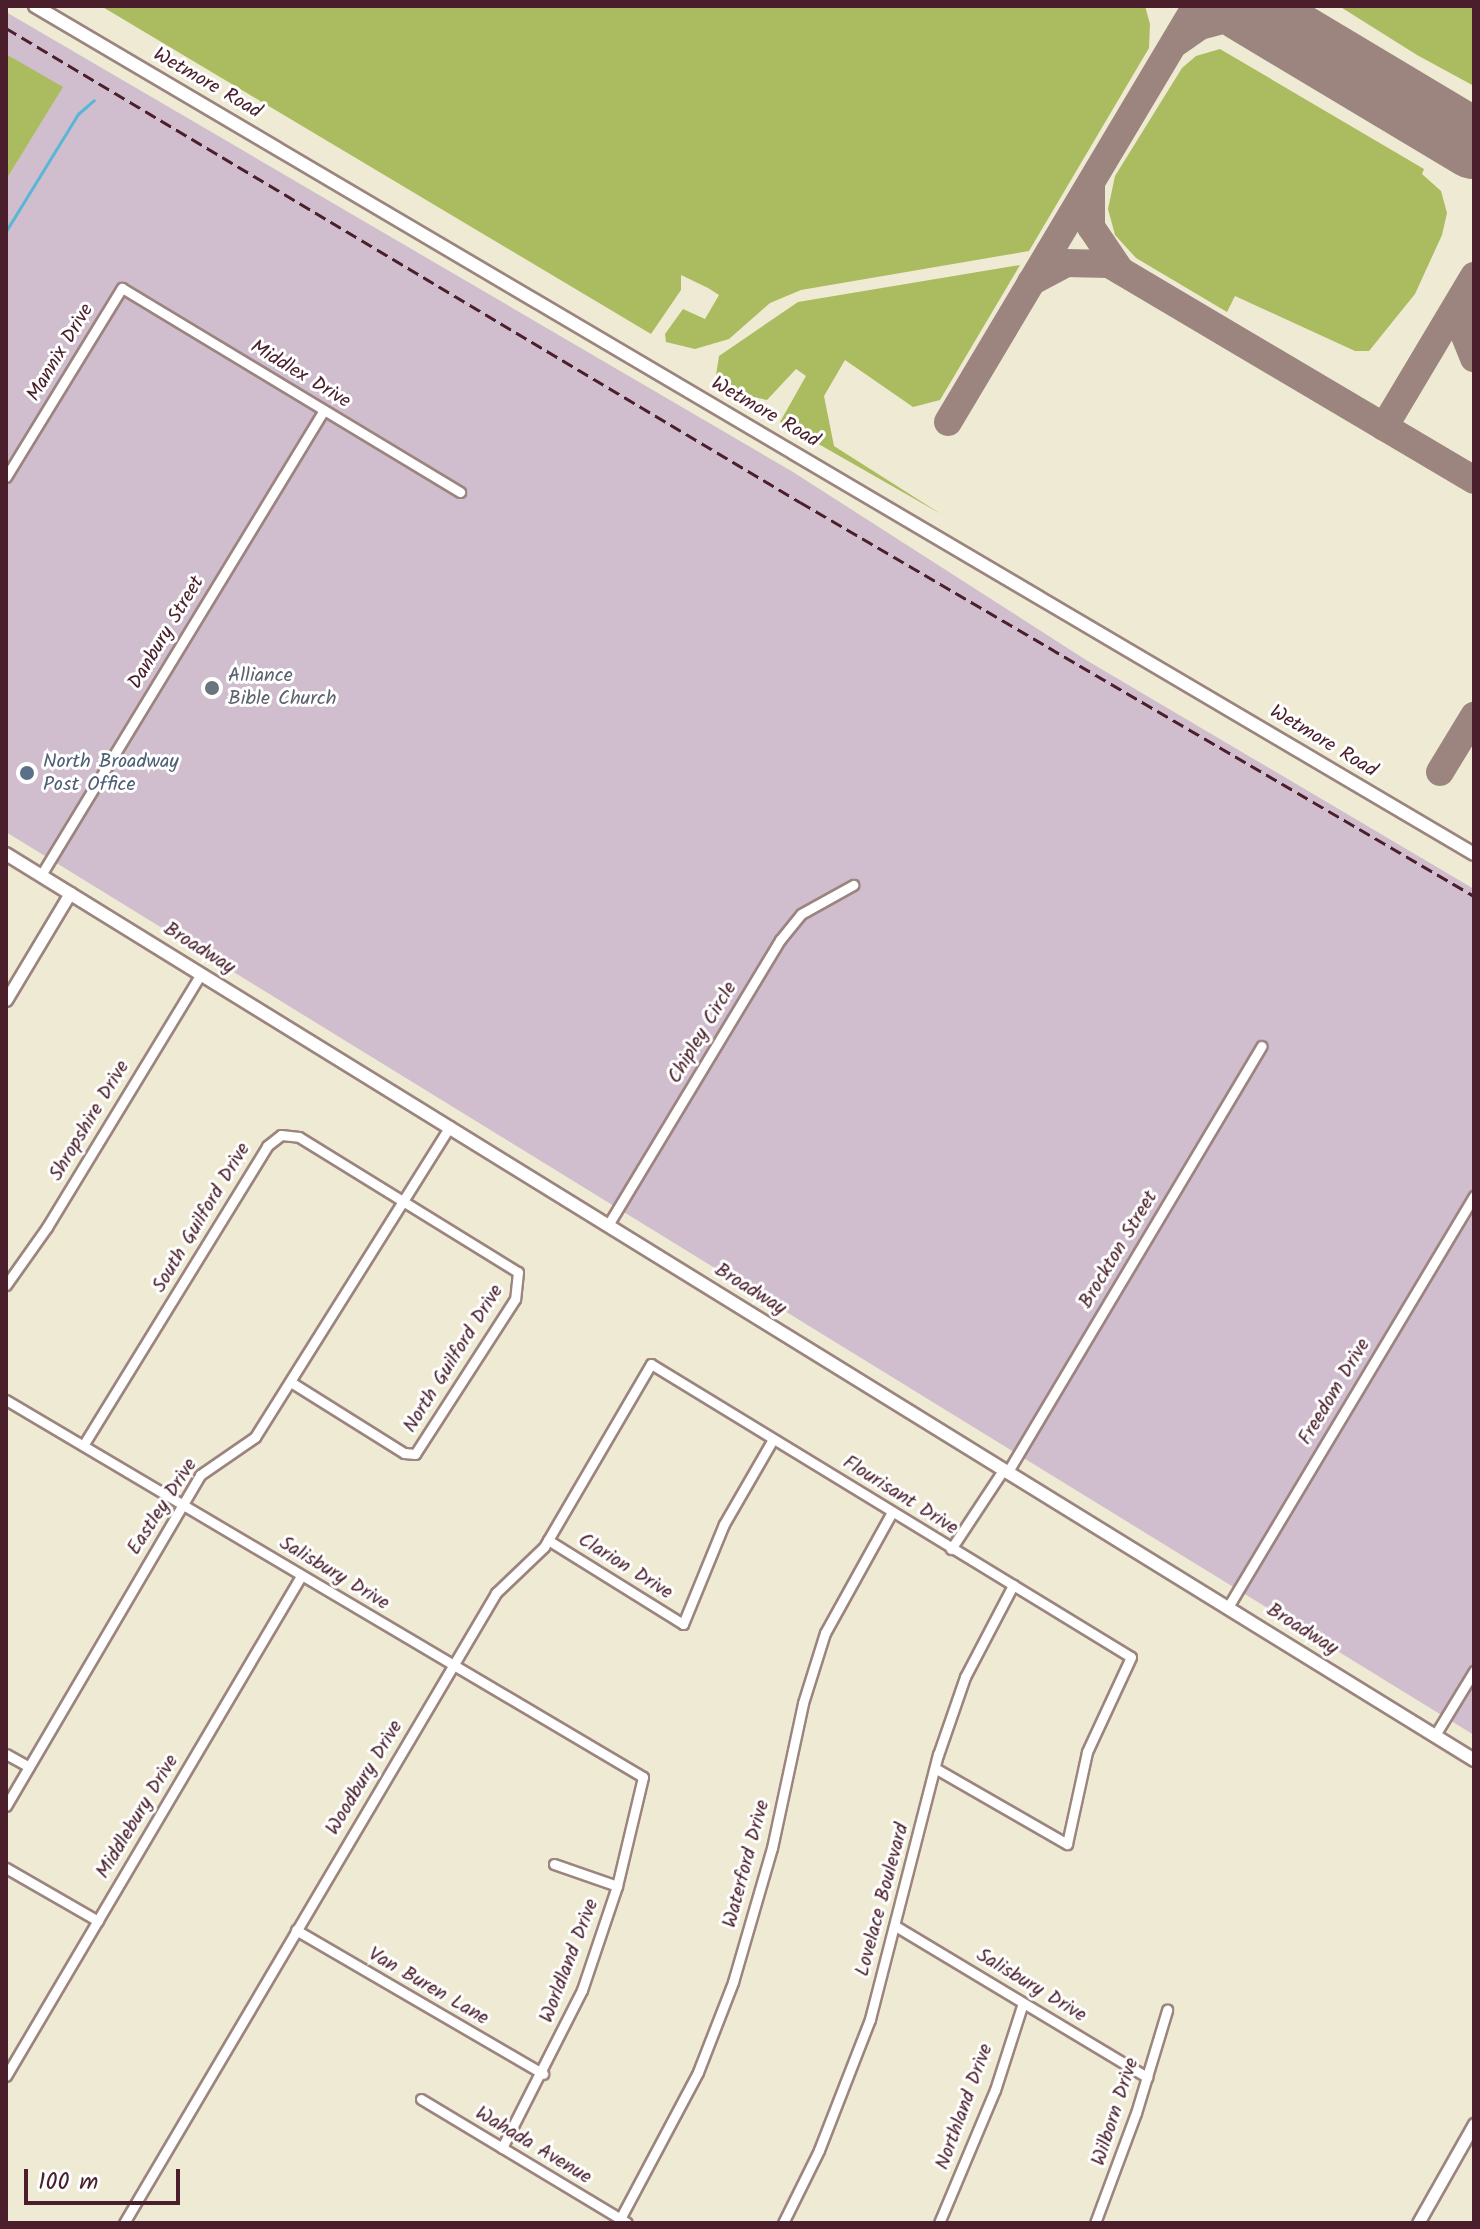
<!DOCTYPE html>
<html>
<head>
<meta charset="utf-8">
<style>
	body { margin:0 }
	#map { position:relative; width:1480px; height:2229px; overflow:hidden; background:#efead3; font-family:Kalam,sans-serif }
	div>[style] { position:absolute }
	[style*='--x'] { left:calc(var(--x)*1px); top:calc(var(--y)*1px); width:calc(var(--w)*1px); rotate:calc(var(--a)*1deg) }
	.industrial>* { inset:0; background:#d0bdce }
	.green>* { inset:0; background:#abbc60 }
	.stream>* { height:3px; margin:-1.5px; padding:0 1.5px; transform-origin:1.5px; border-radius:1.5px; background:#58b6d6 }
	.taxiway>* { height:28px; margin:-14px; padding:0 14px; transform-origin:14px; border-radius:14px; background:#9c847f }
	.runway>* { height:70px; margin:-35px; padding:0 35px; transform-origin:35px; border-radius:35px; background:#9c847f }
	.roads { filter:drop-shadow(2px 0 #9c847f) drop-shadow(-2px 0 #9c847f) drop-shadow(0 2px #9c847f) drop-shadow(0 -2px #9c847f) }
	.minor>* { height:9px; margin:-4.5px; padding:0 4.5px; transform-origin:4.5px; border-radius:4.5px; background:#fff }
	.tertiary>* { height:11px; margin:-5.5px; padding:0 5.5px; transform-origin:5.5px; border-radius:5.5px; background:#fff }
	.secondary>* { height:12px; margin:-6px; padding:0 6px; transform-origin:6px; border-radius:6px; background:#fff }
	.rail>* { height:3px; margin-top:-1.5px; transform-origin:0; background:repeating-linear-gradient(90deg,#4a1f2b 0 12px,transparent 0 18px) }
	.dots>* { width:22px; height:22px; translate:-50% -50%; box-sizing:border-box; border:4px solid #fff; border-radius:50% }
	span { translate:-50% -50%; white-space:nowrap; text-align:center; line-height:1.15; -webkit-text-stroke:6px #fff; paint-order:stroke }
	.street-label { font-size:20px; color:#4a1f2b }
	.worship-label { font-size:20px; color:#5b616d }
	.left { translate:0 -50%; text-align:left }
	.service-label { font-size:20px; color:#4e5e75 }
	.frame { position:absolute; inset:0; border:8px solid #4a1f2b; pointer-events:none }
	.scale { position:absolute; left:24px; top:2169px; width:156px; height:36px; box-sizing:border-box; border:4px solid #4a1f2b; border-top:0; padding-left:10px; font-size:24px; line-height:28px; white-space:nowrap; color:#4a1f2b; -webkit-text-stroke:6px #fff; paint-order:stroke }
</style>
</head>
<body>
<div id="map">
	<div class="industrial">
		<div style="clip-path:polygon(6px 12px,793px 472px,1086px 660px,1474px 889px,1474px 1735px,6px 832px,6px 180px,62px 88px,6px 54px)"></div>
	</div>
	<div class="green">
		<div style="clip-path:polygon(101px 6px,1145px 6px,1150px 24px,1149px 48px,1029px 251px,801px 290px,770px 303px,729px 339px,695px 349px,666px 342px,665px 334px,683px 309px,705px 319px,719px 295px,708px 288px,681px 275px,681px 290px,651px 334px)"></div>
		<div style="clip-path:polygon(1339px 6px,1474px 6px,1474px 86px,1417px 55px)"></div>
		<div style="clip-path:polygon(1220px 49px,1424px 169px,1422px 174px,1441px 191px,1447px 213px,1442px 235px,1415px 294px,1369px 351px,1355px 351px,1235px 296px,1227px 312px,1136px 258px,1115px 235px,1108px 209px,1115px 176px,1182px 68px,1196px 56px)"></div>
		<div style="clip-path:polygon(6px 54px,63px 87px,6px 180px)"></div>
		<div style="clip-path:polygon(1020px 265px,940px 400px,913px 407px,845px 360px,824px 396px,834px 446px,941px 514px,780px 422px,806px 376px,796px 369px,767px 400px,749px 396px,716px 375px,719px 356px,798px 302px)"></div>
	</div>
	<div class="stream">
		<div style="--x:6;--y:231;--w:137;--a:-58.4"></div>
		<div style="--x:78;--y:114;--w:21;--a:-41"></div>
	</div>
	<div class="taxiway">
		<div style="--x:1177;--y:42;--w:28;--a:-35"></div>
		<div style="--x:1200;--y:26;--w:31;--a:-15"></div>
		<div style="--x:1230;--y:18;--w:55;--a:12.5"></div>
		<div style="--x:1454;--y:132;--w:26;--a:40"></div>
		<div style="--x:1091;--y:186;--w:41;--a:90"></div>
		<div style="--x:1091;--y:227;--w:52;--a:56"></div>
		<div style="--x:1031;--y:282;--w:40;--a:-28"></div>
		<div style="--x:1066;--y:263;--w:43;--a:1.3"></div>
		<div style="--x:1109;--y:264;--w:424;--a:30.6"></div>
		<div style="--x:1464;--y:298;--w:28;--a:96"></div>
		<div style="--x:1461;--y:326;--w:35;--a:68"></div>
		<div style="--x:948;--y:422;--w:484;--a:-59.2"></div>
		<div style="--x:1384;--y:427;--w:176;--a:-59.2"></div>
		<div style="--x:1440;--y:772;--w:66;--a:-58.7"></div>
	</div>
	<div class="runway">
		<div style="--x:1243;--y:6;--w:269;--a:30.9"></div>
	</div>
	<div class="roads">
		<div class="minor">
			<div style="--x:6;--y:477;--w:222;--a:-58.5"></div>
			<div style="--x:122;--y:288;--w:395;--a:31.1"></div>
			<div style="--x:41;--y:875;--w:544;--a:-58.68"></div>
			<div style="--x:608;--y:1225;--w:333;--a:-58.9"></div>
			<div style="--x:780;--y:940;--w:33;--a:-51"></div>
			<div style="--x:801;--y:914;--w:60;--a:-29.1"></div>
			<div style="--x:6;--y:1285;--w:71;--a:-54.7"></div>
			<div style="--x:47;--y:1227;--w:296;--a:-58.7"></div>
			<div style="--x:6;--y:1400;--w:740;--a:30.62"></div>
			<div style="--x:643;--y:1777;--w:112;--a:103.4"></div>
			<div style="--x:617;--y:1886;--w:110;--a:108.6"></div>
			<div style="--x:582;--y:1990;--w:177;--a:116.9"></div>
			<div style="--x:84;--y:1444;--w:350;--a:-58.4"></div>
			<div style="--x:267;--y:1146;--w:18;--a:-38"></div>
			<div style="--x:281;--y:1135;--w:18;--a:6"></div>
			<div style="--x:299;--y:1137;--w:257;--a:31.7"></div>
			<div style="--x:518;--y:1272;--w:27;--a:96"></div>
			<div style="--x:515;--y:1299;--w:184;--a:122.8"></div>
			<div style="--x:415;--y:1454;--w:11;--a:-175"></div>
			<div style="--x:404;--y:1453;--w:133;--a:-147.9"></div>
			<div style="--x:1007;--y:1473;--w:497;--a:-59.2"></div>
			<div style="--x:548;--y:1540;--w:159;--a:31.9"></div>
			<div style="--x:683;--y:1624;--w:108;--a:-67.7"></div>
			<div style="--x:724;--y:1524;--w:98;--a:-60"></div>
			<div style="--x:951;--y:1549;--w:95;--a:-56.6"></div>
			<div style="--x:1228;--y:1607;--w:479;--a:-59.1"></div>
			<div style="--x:1435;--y:1735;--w:75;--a:-58.6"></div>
			<div style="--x:6;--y:1754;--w:26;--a:29"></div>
			<div style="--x:6;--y:1806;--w:384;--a:-59.6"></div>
			<div style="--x:200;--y:1475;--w:67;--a:-34.6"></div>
			<div style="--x:255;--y:1437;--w:367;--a:-57.9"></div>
			<div style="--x:554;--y:1864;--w:67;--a:19.2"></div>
			<div style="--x:6;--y:1868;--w:106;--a:29.9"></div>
			<div style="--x:897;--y:1927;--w:292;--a:31"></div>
			<div style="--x:296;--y:1930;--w:286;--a:30.2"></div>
			<div style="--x:6;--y:2076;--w:581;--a:-59.46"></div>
			<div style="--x:421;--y:2099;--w:240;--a:31"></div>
			<div style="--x:620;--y:2219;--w:166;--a:-62"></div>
			<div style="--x:698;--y:2072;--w:97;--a:-68.7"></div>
			<div style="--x:733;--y:1982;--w:140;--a:-73.8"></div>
			<div style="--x:772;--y:1848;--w:148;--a:-77.9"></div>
			<div style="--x:803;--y:1703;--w:73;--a:-72.6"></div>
			<div style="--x:825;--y:1633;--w:138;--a:-61"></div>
			<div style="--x:124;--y:2223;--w:732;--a:-59.44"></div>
			<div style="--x:496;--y:1593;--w:66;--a:-43.8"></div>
			<div style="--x:544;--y:1547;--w:212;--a:-59.7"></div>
			<div style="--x:651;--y:1364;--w:562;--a:31.4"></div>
			<div style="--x:1131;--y:1657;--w:105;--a:114.9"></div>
			<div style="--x:1087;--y:1752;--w:94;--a:102.3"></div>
			<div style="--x:1067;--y:1844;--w:152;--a:-150.1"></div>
			<div style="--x:783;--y:2223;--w:81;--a:-63.7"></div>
			<div style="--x:819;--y:2150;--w:141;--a:-68.7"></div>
			<div style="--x:870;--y:2019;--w:273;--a:-75.6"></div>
			<div style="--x:938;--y:1755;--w:83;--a:-70.9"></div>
			<div style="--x:965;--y:1677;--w:104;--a:-62.4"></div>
			<div style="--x:939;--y:2223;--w:144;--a:-67.2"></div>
			<div style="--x:995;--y:2090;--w:91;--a:-72.2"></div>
			<div style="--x:1095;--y:2223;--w:117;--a:-69.6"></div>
			<div style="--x:1136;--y:2113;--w:108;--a:-73.2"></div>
		</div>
		<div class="tertiary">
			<div style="--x:6;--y:1000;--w:125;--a:-59.1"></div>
			<div style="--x:1418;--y:2223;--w:114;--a:-60.5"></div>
		</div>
		<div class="secondary">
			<div style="--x:35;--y:6;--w:1670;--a:30.51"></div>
			<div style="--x:6;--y:854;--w:1725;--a:31.68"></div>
		</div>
	</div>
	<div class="rail">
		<div style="--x:6;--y:28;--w:925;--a:30.84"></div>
		<div style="--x:800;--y:502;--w:781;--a:30.31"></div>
	</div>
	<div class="dots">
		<div style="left:212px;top:688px;background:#6b7280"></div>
		<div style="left:27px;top:773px;background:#5c6f8a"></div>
	</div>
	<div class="street-label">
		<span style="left:207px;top:84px;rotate:30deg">Wetmore Road</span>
		<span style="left:61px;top:353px;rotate:-59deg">Mannix Drive</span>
		<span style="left:300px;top:375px;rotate:31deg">Middlex Drive</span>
		<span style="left:765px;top:413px;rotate:30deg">Wetmore Road</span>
		<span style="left:167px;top:633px;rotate:-59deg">Danbury Street</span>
		<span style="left:1323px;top:742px;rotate:31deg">Wetmore Road</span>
		<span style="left:199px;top:949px;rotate:32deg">Broadway</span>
		<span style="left:703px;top:1033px;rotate:-59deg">Chipley Circle</span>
		<span style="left:90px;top:1121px;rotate:-59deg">Shropshire Drive</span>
		<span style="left:202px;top:1218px;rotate:-59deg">South Guilford Drive</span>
		<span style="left:1119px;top:1250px;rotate:-59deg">Brockton Street</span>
		<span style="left:750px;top:1290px;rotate:32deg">Broadway</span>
		<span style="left:454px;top:1359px;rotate:-58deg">North Guilford Drive</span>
		<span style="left:1335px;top:1392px;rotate:-59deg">Freedom Drive</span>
		<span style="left:900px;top:1496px;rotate:32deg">Flourisant Drive</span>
		<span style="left:163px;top:1507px;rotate:-57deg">Eastley Drive</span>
		<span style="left:625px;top:1567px;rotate:32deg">Clarion Drive</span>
		<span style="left:334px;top:1574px;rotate:31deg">Salisbury Drive</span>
		<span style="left:1302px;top:1630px;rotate:32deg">Broadway</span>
		<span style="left:365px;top:1778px;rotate:-59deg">Woodbury Drive</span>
		<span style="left:138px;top:1817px;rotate:-59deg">Middlebury Drive</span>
		<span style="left:747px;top:1864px;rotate:-75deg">Waterford Drive</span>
		<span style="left:883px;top:1900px;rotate:-75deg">Lovelace Boulevard</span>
		<span style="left:570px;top:1961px;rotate:-69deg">Worldland Drive</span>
		<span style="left:1031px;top:1986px;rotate:31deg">Salisbury Drive</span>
		<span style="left:428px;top:1987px;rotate:30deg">Van Buren Lane</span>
		<span style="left:965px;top:2107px;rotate:-70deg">Northland Drive</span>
		<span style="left:1116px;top:2112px;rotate:-72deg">Wilborn Drive</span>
		<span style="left:533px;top:2146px;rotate:31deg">Wahada Avenue</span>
	</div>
	<div class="worship-label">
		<span class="left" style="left:228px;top:688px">Alliance<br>Bible Church</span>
	</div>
	<div class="service-label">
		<span class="left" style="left:43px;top:774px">North Broadway<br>Post Office</span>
	</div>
	<div class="frame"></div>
	<div class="scale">100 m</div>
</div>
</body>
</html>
